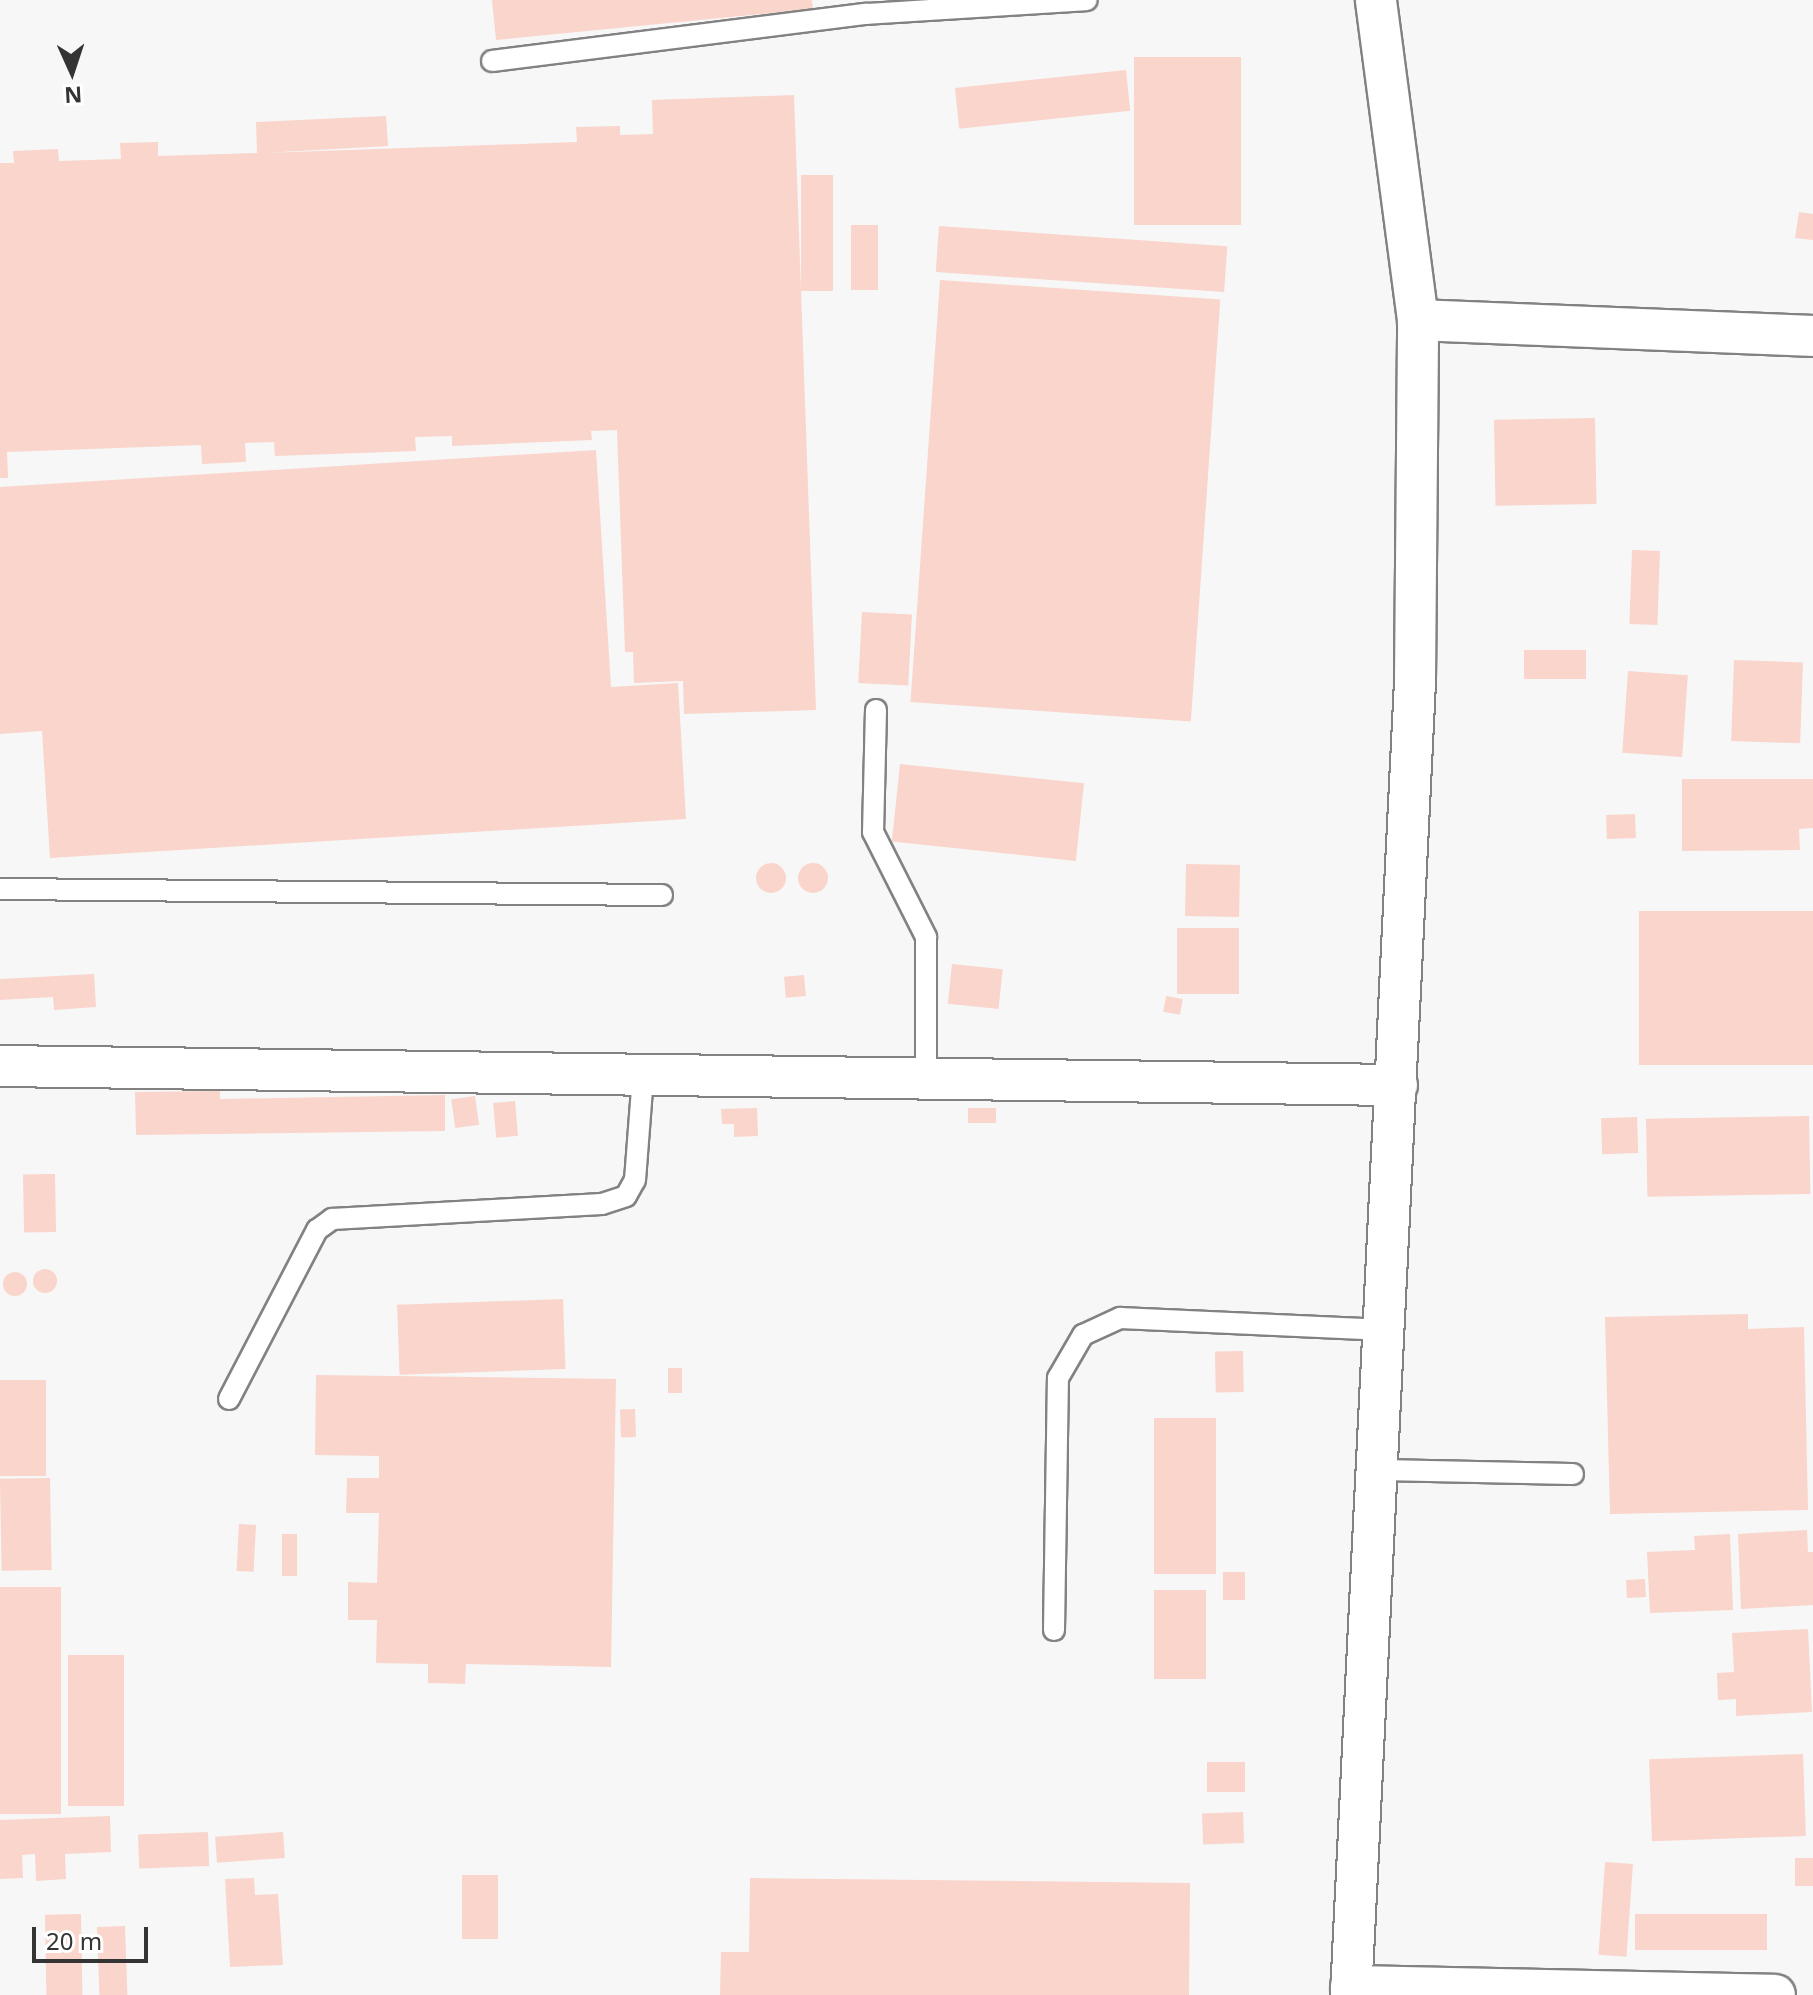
<!DOCTYPE html>
<html>
<head>
<meta charset="utf-8">
<style>
	body { margin:0 }
	#map { position:relative; width:1813px; height:1995px; overflow:hidden; background:#f7f7f8; font-family:"Noto Sans",sans-serif }
	div>[style] { position:absolute }
	[style*='--x'] { left:calc(var(--x)*1px); top:calc(var(--y)*1px); width:calc(var(--w)*1px); rotate:calc(var(--a)*1deg) }
	.building>* { inset:0; background:#f9d5cb; transform-origin:0 0 }
	.round { border-radius:50% }
	.roads { filter:drop-shadow(2px 0 #828283) drop-shadow(-2px 0 #828283) drop-shadow(0 2px #828283) drop-shadow(0 -2px #828283) }
	.lane>* { height:20px; margin:-10px; padding:0 10px; transform-origin:10px; border-radius:10px; background:#fff }
	.street>* { height:40px; margin:-20px; padding:0 20px; transform-origin:20px; border-radius:20px; background:#fff }
	span { translate:-50% -50%; white-space:nowrap; text-align:center; line-height:1.15; -webkit-text-stroke:8px #fff; paint-order:stroke }
	.north { position:absolute; left:32px; top:32px; width:80px; height:80px; -webkit-text-stroke:6px #fff; paint-order:stroke; rotate:177deg; font-size:22px; font-weight:700; line-height:32px; text-align:center; color:#343435 }
	.north::after { content:''; display:block; margin:auto; width:28px; height:36px; background:#343435; clip-path:polygon(50% 0,100% 100%,50% 72%,0 100%) }
	.scale { position:absolute; left:32px; top:1927px; width:116px; height:36px; box-sizing:border-box; border:4px solid #343435; border-top:0; padding-left:10px; font-size:24px; line-height:28px; white-space:nowrap; color:#343435; -webkit-text-stroke:6px #fff; paint-order:stroke }
</style>
</head>
<body>
<div id="map">
	<div class="building">
		<div style="clip-path:polygon(492px 0,812px 0,813px 9px,496px 40px)"></div>
		<div style="left:1241px;top:57px;width:168px;height:107px;rotate:90deg"></div>
		<div style="left:1126px;top:70px;width:41px;height:172px;rotate:84deg"></div>
		<div style="clip-path:polygon(794px 95px,816px 710px,684px 714px,683px 681px,634px 683px,633px 652px,625px 652px,617px 430px,591px 431px,592px 440px,452px 446px,452px 436px,415px 437px,416px 451px,275px 456px,274px 442px,245px 443px,246px 462px,202px 464px,201px 445px,7px 452px,8px 478px,0 478px,0 163px,14px 163px,13px 151px,58px 149px,59px 161px,121px 159px,120px 143px,158px 142px,158px 156px,257px 153px,256px 122px,386px 116px,388px 146px,263px 153px,577px 142px,576px 127px,620px 126px,620px 135px,653px 134px,652px 100px)"></div>
		<div style="left:801px;top:175px;width:32px;height:116px"></div>
		<div style="clip-path:polygon(1799px 212px,1813px 214px,1813px 240px,1795px 238px)"></div>
		<div style="left:851px;top:225px;width:27px;height:65px"></div>
		<div style="left:939px;top:226px;width:289px;height:46px;rotate:4deg"></div>
		<div style="left:940px;top:280px;width:281px;height:423px;rotate:4deg"></div>
		<div style="left:1595px;top:418px;width:86px;height:101px;rotate:89deg"></div>
		<div style="clip-path:polygon(596px 450px,611px 687px,678px 683px,686px 819px,50px 858px,42px 731px,0 734px,0 487px)"></div>
		<div style="left:1632px;top:550px;width:28px;height:74px;rotate:2deg"></div>
		<div style="left:862px;top:612px;width:50px;height:71px;rotate:3deg"></div>
		<div style="left:1524px;top:650px;width:62px;height:29px"></div>
		<div style="left:1734px;top:660px;width:69px;height:81px;rotate:2deg"></div>
		<div style="left:1628px;top:671px;width:60px;height:82px;rotate:4deg"></div>
		<div style="left:900px;top:764px;width:185px;height:78px;rotate:6deg"></div>
		<div style="clip-path:polygon(1682px 779px,1813px 779px,1813px 828px,1799px 829px,1800px 850px,1682px 851px)"></div>
		<div style="left:1635px;top:814px;width:24px;height:29px;rotate:88deg"></div>
		<div class="round" style="left:798px;top:863px;width:30px;height:30px"></div>
		<div class="round" style="left:756px;top:863px;width:30px;height:30px"></div>
		<div style="left:1186px;top:864px;width:54px;height:52px;rotate:1deg"></div>
		<div style="left:1813px;top:911px;width:154px;height:174px;rotate:90deg"></div>
		<div style="left:1177px;top:928px;width:62px;height:66px"></div>
		<div style="left:952px;top:964px;width:51px;height:40px;rotate:6deg"></div>
		<div style="clip-path:polygon(94px 974px,96px 1007px,54px 1010px,53px 997px,0 1000px,0 979px)"></div>
		<div style="left:804px;top:975px;width:21px;height:20px;rotate:85deg"></div>
		<div style="left:1166px;top:996px;width:17px;height:16px;rotate:10deg"></div>
		<div style="clip-path:polygon(220px 1091px,220px 1099px,445px 1095px,445px 1131px,136px 1135px,135px 1092px)"></div>
		<div style="left:475px;top:1096px;width:29px;height:24px;rotate:82deg"></div>
		<div style="left:515px;top:1101px;width:35px;height:22px;rotate:85deg"></div>
		<div style="clip-path:polygon(757px 1108px,758px 1136px,734px 1137px,734px 1124px,722px 1124px,721px 1109px)"></div>
		<div style="left:968px;top:1108px;width:28px;height:15px"></div>
		<div style="left:1809px;top:1116px;width:78px;height:163px;rotate:89deg"></div>
		<div style="left:1637px;top:1117px;width:36px;height:36px;rotate:88deg"></div>
		<div style="left:55px;top:1174px;width:58px;height:32px;rotate:89deg"></div>
		<div class="round" style="left:33px;top:1269px;width:24px;height:24px"></div>
		<div class="round" style="left:3px;top:1272px;width:24px;height:24px"></div>
		<div style="left:563px;top:1299px;width:70px;height:166px;rotate:88deg"></div>
		<div style="clip-path:polygon(1748px 1314px,1748px 1329px,1804px 1327px,1808px 1510px,1610px 1514px,1605px 1317px)"></div>
		<div style="left:1243px;top:1351px;width:41px;height:28px;rotate:89deg"></div>
		<div style="left:668px;top:1368px;width:14px;height:25px"></div>
		<div style="clip-path:polygon(316px 1375px,616px 1379px,611px 1667px,466px 1664px,465px 1684px,428px 1683px,428px 1664px,376px 1663px,377px 1620px,348px 1620px,348px 1582px,377px 1583px,379px 1513px,346px 1513px,347px 1478px,379px 1478px,379px 1456px,315px 1455px)"></div>
		<div style="left:0;top:1380px;width:46px;height:96px"></div>
		<div style="left:635px;top:1409px;width:28px;height:15px;rotate:88deg"></div>
		<div style="left:1154px;top:1418px;width:62px;height:156px"></div>
		<div style="left:50px;top:1478px;width:92px;height:50px;rotate:89deg"></div>
		<div style="left:239px;top:1524px;width:17px;height:47px;rotate:3deg"></div>
		<div style="clip-path:polygon(1807px 1530px,1808px 1552px,1813px 1552px,1813px 1605px,1741px 1609px,1738px 1534px)"></div>
		<div style="left:282px;top:1534px;width:15px;height:42px"></div>
		<div style="clip-path:polygon(1730px 1534px,1733px 1610px,1650px 1613px,1647px 1552px,1695px 1550px,1694px 1536px)"></div>
		<div style="left:1223px;top:1572px;width:22px;height:28px"></div>
		<div style="left:1645px;top:1579px;width:18px;height:19px;rotate:87deg"></div>
		<div style="left:0;top:1587px;width:61px;height:227px"></div>
		<div style="left:1154px;top:1590px;width:52px;height:89px"></div>
		<div style="clip-path:polygon(1808px 1629px,1812px 1712px,1736px 1716px,1736px 1699px,1718px 1700px,1717px 1673px,1734px 1672px,1732px 1633px)"></div>
		<div style="left:68px;top:1655px;width:56px;height:151px"></div>
		<div style="left:1803px;top:1754px;width:82px;height:154px;rotate:88deg"></div>
		<div style="left:1207px;top:1762px;width:38px;height:30px"></div>
		<div style="left:1243px;top:1812px;width:31px;height:41px;rotate:88deg"></div>
		<div style="clip-path:polygon(110px 1816px,111px 1852px,65px 1854px,66px 1879px,36px 1881px,35px 1854px,22px 1855px,23px 1878px,0 1879px,0 1820px)"></div>
		<div style="left:208px;top:1832px;width:34px;height:70px;rotate:88deg"></div>
		<div style="left:283px;top:1832px;width:26px;height:68px;rotate:86deg"></div>
		<div style="left:1795px;top:1858px;width:18px;height:28px"></div>
		<div style="left:1605px;top:1862px;width:28px;height:93px;rotate:4deg"></div>
		<div style="left:462px;top:1875px;width:36px;height:64px"></div>
		<div style="clip-path:polygon(254px 1878px,255px 1895px,278px 1894px,283px 1965px,230px 1967px,225px 1879px)"></div>
		<div style="clip-path:polygon(750px 1878px,1190px 1883px,1189px 1995px,720px 1995px,721px 1952px,749px 1952px)"></div>
		<div style="left:81px;top:1914px;width:81px;height:36px;rotate:89deg"></div>
		<div style="left:1635px;top:1914px;width:132px;height:36px"></div>
		<div style="left:125px;top:1926px;width:69px;height:28px;rotate:88deg"></div>
	</div>
	<div class="roads">
		<div class="lane">
			<div style="--x:492;--y:61;--w:377;--a:-7.2"></div>
			<div style="--x:866;--y:14;--w:221;--a:-3.6"></div>
			<div style="--x:876;--y:710;--w:122;--a:91.4"></div>
			<div style="--x:873;--y:832;--w:118;--a:63.2"></div>
			<div style="--x:926;--y:937;--w:141;--a:90"></div>
			<div style="--x:0;--y:889;--w:662;--a:0.52"></div>
			<div style="--x:229;--y:1399;--w:191;--a:-62.5"></div>
			<div style="--x:317;--y:1230;--w:19;--a:-36"></div>
			<div style="--x:332;--y:1219;--w:270;--a:-3.2"></div>
			<div style="--x:602;--y:1204;--w:25;--a:-18"></div>
			<div style="--x:626;--y:1196;--w:18;--a:-61"></div>
			<div style="--x:635;--y:1180;--w:105;--a:-85.6"></div>
			<div style="--x:1380;--y:1470;--w:193;--a:1.2"></div>
			<div style="--x:1054;--y:1630;--w:252;--a:-89.1"></div>
			<div style="--x:1058;--y:1378;--w:50;--a:-59.8"></div>
			<div style="--x:1083;--y:1335;--w:41;--a:-24.7"></div>
			<div style="--x:1120;--y:1318;--w:266;--a:2.6"></div>
		</div>
		<div class="street">
			<div style="--x:1418;--y:320;--w:395;--a:2.3"></div>
			<div style="--x:0;--y:1066;--w:1397;--a:0.78"></div>
			<div style="--x:1351;--y:1986;--w:424;--a:1.2"></div>
			<div style="--x:1351;--y:1995;--w:1317;--a:-87.21"></div>
			<div style="--x:1415;--y:680;--w:360;--a:-89.5"></div>
			<div style="--x:1418;--y:320;--w:323;--a:-97.5"></div>
		</div>
	</div>
	<div class="north">N</div>
	<div class="scale">20 m</div>
</div>
</body>
</html>
